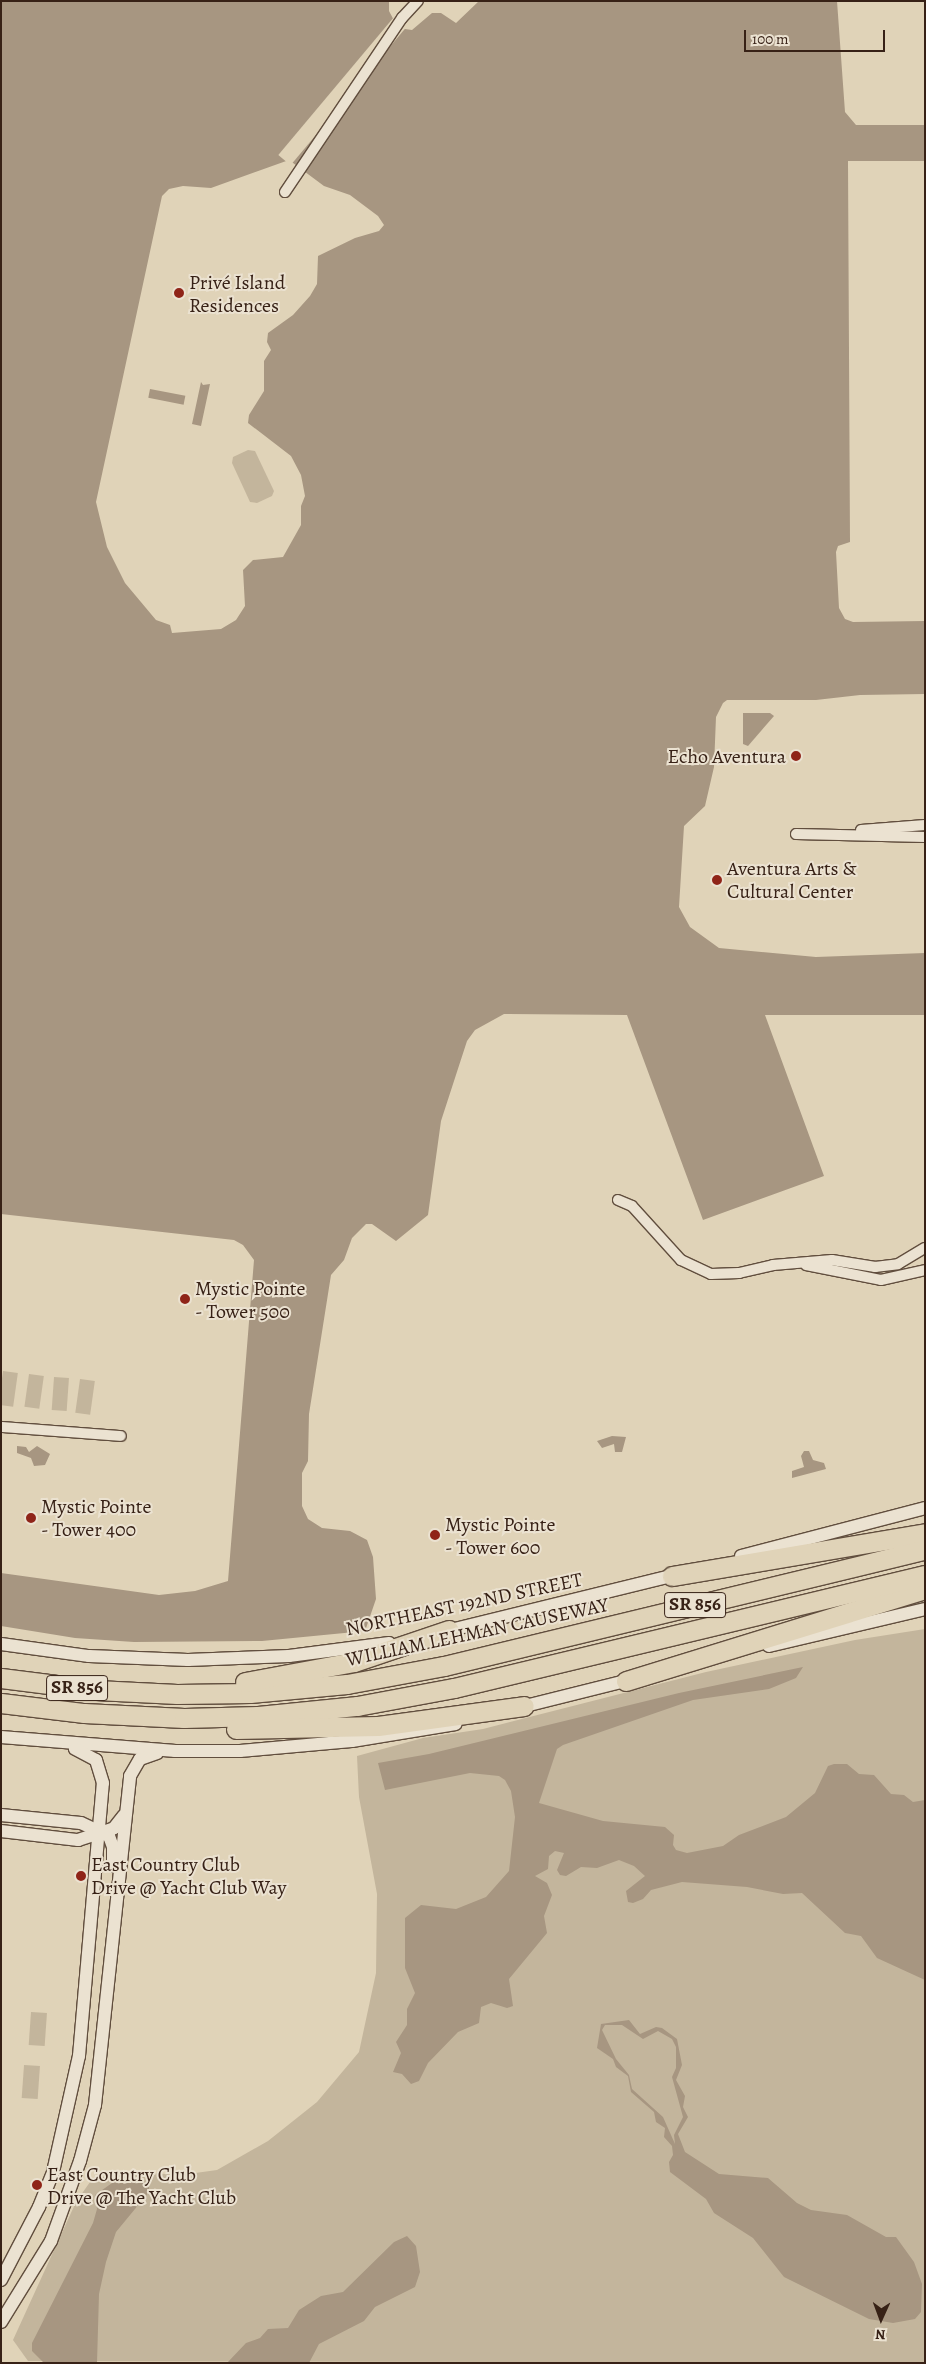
<!DOCTYPE html>
<html>
<head>
<meta charset="utf-8">
<style>
	body { margin:0 }
	#map { position:relative; width:926px; height:2364px; overflow:hidden; background:#e0d3b8; font-family:Alegreya,serif }
	div>[style] { position:absolute }
	[style*='--x'] { left:calc(var(--x)*1px); top:calc(var(--y)*1px); width:calc(var(--w)*1px); rotate:calc(var(--a)*1deg) }
	.green>* { inset:0; background:#c3b59c; transform-origin:0 0 }
	.water>* { inset:0; background:#a79681; transform-origin:0 0 }
	.pier>* { inset:0; background:#e0d3b8; transform-origin:0 0 }
	.roads { filter:drop-shadow(1px 0 #614e3e) drop-shadow(-1px 0 #614e3e) drop-shadow(0 1px #614e3e) drop-shadow(0 -1px #614e3e) }
	.minor>* { height:10px; margin:-5px; padding:0 5px; transform-origin:5px; border-radius:5px; background:#ebe2d1 }
	.tertiary>* { height:12px; margin:-6px; padding:0 6px; transform-origin:6px; border-radius:6px; background:#ebe2d1 }
	.motorway>* { height:19px; margin:-9.5px; padding:0 9.5px; transform-origin:9.5px; border-radius:9.5px; background:#e0d3b8 }
	.dots>* { width:14px; height:14px; translate:-50% -50%; box-sizing:border-box; border:2px solid #ebe2d1; border-radius:50% }
	span { translate:-50% -50%; white-space:nowrap; text-align:center; line-height:1.15; -webkit-text-stroke:4px #ebe2d1; paint-order:stroke }
	.shield-label span { padding:1px 4px; background:#ebe2d1; border:1px solid; border-radius:4px; -webkit-text-stroke-width:0 }
	.shield-label { font-size:19px; color:#372116; font-weight:700 }
	.poi-label { font-size:20px; color:#372116 }
	.left { translate:0 -50%; text-align:left }
	.right { translate:-100% -50%; text-align:right }
	.street-label { font-size:20px; color:#372116 }
	.frame { position:absolute; inset:0; border:2px solid #372116; pointer-events:none }
	.north { position:absolute; left:856px; top:2294px; width:50px; height:50px; -webkit-text-stroke:4px #ebe2d1; paint-order:stroke; rotate:182deg; font-size:14px; font-weight:700; line-height:20px; text-align:center; color:#372116 }
	.north::after { content:''; display:block; margin:auto; width:18px; height:22px; background:#372116; clip-path:polygon(50% 0,100% 100%,50% 72%,0 100%) }
	.scale { position:absolute; left:744px; top:30px; width:141px; height:22px; box-sizing:border-box; border:2px solid #372116; border-top:0; padding-left:6px; font-size:15px; line-height:18px; white-space:nowrap; color:#372116; -webkit-text-stroke:4px #ebe2d1; paint-order:stroke }
</style>
</head>
<body>
<div id="map">
	<div class="green">
		<div style="clip-path:polygon(248px 450px,255px 451px,274px 491px,272px 496px,257px 503px,250px 502px,232px 463px,233px 457px)"></div>
		<div style="left:3px;top:1371px;width:15px;height:34px;rotate:8deg"></div>
		<div style="left:29px;top:1374px;width:15px;height:33px;rotate:8deg"></div>
		<div style="left:54px;top:1377px;width:15px;height:33px;rotate:4deg"></div>
		<div style="left:80px;top:1379px;width:15px;height:34px;rotate:8deg"></div>
		<div style="clip-path:polygon(925px 1629px,925px 2363px,28px 2361px,13px 2340px,76px 2202px,90px 2182px,118px 2171px,181px 2175px,217px 2170px,268px 2141px,317px 2102px,359px 2052px,376px 1973px,377px 1894px,359px 1797px,357px 1756px,423px 1738px,483px 1729px,706px 1672px,855px 1640px)"></div>
		<div style="left:31px;top:2012px;width:16px;height:33px;rotate:4deg"></div>
		<div style="left:24px;top:2065px;width:16px;height:33px;rotate:4deg"></div>
	</div>
	<div class="water">
		<div style="clip-path:polygon(evenodd,1px 1px,389px 1px,389px 11px,398px 28px,412px 30px,432px 13px,441px 13px,456px 23px,479px 1px,837px 1px,845px 112px,856px 125px,925px 125px,925px 161px,848px 161px,850px 542px,838px 546px,836px 552px,839px 608px,845px 619px,853px 622px,925px 621px,925px 694px,860px 695px,816px 700px,727px 700px,723px 703px,716px 717px,714px 767px,705px 806px,684px 826px,679px 907px,690px 927px,719px 948px,816px 957px,925px 953px,925px 1015px,765px 1015px,824px 1176px,703px 1220px,627px 1015px,504px 1014px,475px 1030px,467px 1041px,441px 1121px,428px 1215px,396px 1241px,372px 1224px,366px 1224px,352px 1238px,344px 1260px,331px 1275px,309px 1414px,308px 1461px,302px 1473px,302px 1506px,308px 1519px,322px 1528px,350px 1531px,367px 1540px,373px 1557px,376px 1599px,365px 1631px,262px 1641px,134px 1642px,75px 1638px,1px 1626px,1px 1573px,159px 1595px,195px 1591px,228px 1581px,254px 1260px,243px 1245px,234px 1240px,1px 1214px,1px 1px,289px 160px,324px 186px,350px 195px,378px 216px,384px 225px,379px 231px,355px 238px,318px 256px,317px 284px,310px 296px,293px 315px,268px 333px,267px 342px,271px 350px,264px 361px,264px 391px,249px 415px,248px 423px,291px 456px,301px 475px,305px 496px,301px 506px,301px 525px,283px 557px,253px 560px,243px 570px,245px 606px,236px 620px,221px 629px,172px 633px,170px 625px,156px 620px,125px 583px,107px 547px,96px 502px,162px 196px,169px 189px,183px 186px,211px 188px,289px 160px)"></div>
		<div style="clip-path:polygon(201px 382px,203px 385px,210px 384px,201px 426px,192px 424px)"></div>
		<div style="left:150px;top:389px;width:36px;height:9px;rotate:11deg"></div>
		<div style="clip-path:polygon(743px 713px,770px 713px,774px 716px,748px 746px,743px 744px)"></div>
		<div style="clip-path:polygon(612px 1436px,626px 1437px,622px 1452px,615px 1452px,614px 1444px,602px 1448px,597px 1441px)"></div>
		<div style="clip-path:polygon(17px 1446px,26px 1447px,29px 1452px,37px 1446px,50px 1454px,45px 1465px,34px 1466px,31px 1458px,17px 1453px)"></div>
		<div style="clip-path:polygon(804px 1451px,809px 1451px,813px 1460px,824px 1463px,826px 1469px,792px 1478px,792px 1471px,804px 1467px,801px 1456px)"></div>
		<div style="clip-path:polygon(803px 1667px,796px 1678px,769px 1689px,693px 1700px,563px 1745px,557px 1749px,539px 1803px,603px 1821px,665px 1827px,674px 1835px,673px 1845px,676px 1850px,687px 1853px,723px 1846px,739px 1835px,786px 1817px,815px 1793px,828px 1766px,834px 1764px,847px 1764px,859px 1774px,874px 1775px,891px 1794px,904px 1795px,913px 1802px,925px 1800px,925px 1980px,877px 1958px,861px 1936px,845px 1933px,802px 1893px,783px 1894px,747px 1887px,682px 1882px,651px 1890px,643px 1899px,633px 1903px,628px 1902px,626px 1891px,645px 1876px,634px 1866px,619px 1860px,597px 1868px,581px 1867px,566px 1876px,560px 1875px,557px 1870px,564px 1853px,555px 1851px,549px 1856px,548px 1869px,535px 1876px,547px 1883px,552px 1895px,544px 1916px,547px 1933px,509px 1979px,513px 2006px,507px 2008px,491px 2003px,481px 2007px,479px 2023px,458px 2032px,428px 2063px,419px 2081px,411px 2084px,402px 2074px,393px 2072px,401px 2053px,396px 2042px,407px 2025px,407px 2009px,415px 1993px,405px 1968px,405px 1918px,421px 1905px,456px 1909px,486px 1897px,509px 1871px,515px 1817px,511px 1791px,505px 1780px,499px 1776px,470px 1773px,385px 1790px,378px 1763px,429px 1754px,679px 1693px)"></div>
		<div style="clip-path:polygon(evenodd,629px 2020px,640px 2034px,656px 2027px,662px 2028px,677px 2039px,682px 2065px,676px 2080px,685px 2096px,683px 2107px,688px 2117px,678px 2134px,685px 2152px,719px 2174px,768px 2178px,797px 2203px,811px 2210px,847px 2215px,886px 2237px,896px 2237px,914px 2262px,922px 2284px,921px 2312px,915px 2319px,893px 2323px,869px 2319px,784px 2277px,753px 2238px,714px 2213px,706px 2199px,670px 2172px,669px 2162px,673px 2155px,672px 2146px,664px 2137px,665px 2128px,656px 2122px,654px 2112px,631px 2092px,628px 2076px,616px 2067px,613px 2059px,597px 2048px,601px 2024px,629px 2020px,605px 2025px,622px 2025px,643px 2039px,658px 2031px,672px 2039px,676px 2047px,676px 2068px,672px 2077px,683px 2117px,674px 2135px,675px 2144px,663px 2117px,632px 2089px,629px 2075px,616px 2059px,602px 2030px,605px 2025px)"></div>
		<div style="clip-path:polygon(127px 2178px,140px 2181px,149px 2187px,149px 2192px,116px 2232px,106px 2262px,99px 2294px,97px 2363px,44px 2363px,32px 2351px,32px 2343px,93px 2223px,97px 2209px,95px 2195px,115px 2181px)"></div>
		<div style="clip-path:polygon(407px 2236px,416px 2246px,420px 2272px,415px 2287px,375px 2307px,364px 2321px,319px 2344px,309px 2363px,227px 2363px,246px 2343px,260px 2338px,268px 2329px,288px 2328px,299px 2310px,321px 2296px,343px 2292px,394px 2242px)"></div>
	</div>
	<div class="pier">
		<div style="left:394px;top:17px;width:16px;height:180px;rotate:40deg"></div>
	</div>
	<div class="roads">
		<div class="minor">
			<div style="--x:285;--y:192;--w:210;--a:-56.1"></div>
			<div style="--x:402;--y:18;--w:23;--a:-47"></div>
			<div style="--x:861;--y:830;--w:64;--a:-4.5"></div>
			<div style="--x:796;--y:834;--w:129;--a:1.3"></div>
			<div style="--x:618;--y:1200;--w:15;--a:23"></div>
			<div style="--x:632;--y:1206;--w:73;--a:47.8"></div>
			<div style="--x:681;--y:1260;--w:33;--a:25"></div>
			<div style="--x:711;--y:1274;--w:28;--a:-2"></div>
			<div style="--x:739;--y:1273;--w:35;--a:-13"></div>
			<div style="--x:773;--y:1265;--w:59;--a:-4.8"></div>
			<div style="--x:832;--y:1260;--w:44;--a:9.2"></div>
			<div style="--x:875;--y:1267;--w:23;--a:-7"></div>
			<div style="--x:898;--y:1264;--w:31;--a:-31"></div>
			<div style="--x:806;--y:1265;--w:76;--a:11.3"></div>
			<div style="--x:881;--y:1280;--w:45;--a:-12.8"></div>
			<div style="--x:1;--y:1427;--w:120;--a:4.3"></div>
		</div>
		<div class="tertiary">
			<div style="--x:741;--y:1556;--w:190;--a:-14.6"></div>
			<div style="--x:443;--y:1632;--w:243;--a:-13.8"></div>
			<div style="--x:1;--y:1644;--w:89;--a:7.8"></div>
			<div style="--x:89;--y:1656;--w:99;--a:2.3"></div>
			<div style="--x:188;--y:1660;--w:101;--a:-2.3"></div>
			<div style="--x:289;--y:1656;--w:101;--a:-7.4"></div>
			<div style="--x:769;--y:1646;--w:160;--a:-13.3"></div>
			<div style="--x:517;--y:1708;--w:120;--a:-14"></div>
			<div style="--x:1;--y:1737;--w:175;--a:4.6"></div>
			<div style="--x:175;--y:1751;--w:65;--a:0"></div>
			<div style="--x:240;--y:1751;--w:112;--a:-5.1"></div>
			<div style="--x:352;--y:1741;--w:105;--a:-9.3"></div>
			<div style="--x:1;--y:1815;--w:80;--a:5.7"></div>
			<div style="--x:81;--y:1823;--w:31;--a:25"></div>
			<div style="--x:109;--y:1836;--w:12;--a:70"></div>
			<div style="--x:113;--y:1847;--w:19;--a:90"></div>
			<div style="--x:1;--y:1831;--w:78;--a:6.7"></div>
			<div style="--x:78;--y:1840;--w:38;--a:-18"></div>
			<div style="--x:114;--y:1828;--w:16;--a:-52"></div>
			<div style="--x:1;--y:2280;--w:82;--a:-62.5"></div>
			<div style="--x:39;--y:2207;--w:38;--a:-68"></div>
			<div style="--x:53;--y:2172;--w:119;--a:-77.4"></div>
			<div style="--x:79;--y:2056;--w:274;--a:-85"></div>
			<div style="--x:103;--y:1783;--w:24;--a:-107"></div>
			<div style="--x:96;--y:1760;--w:24;--a:-152"></div>
			<div style="--x:1;--y:2322;--w:95;--a:-58.3"></div>
			<div style="--x:51;--y:2241;--w:85;--a:-70.1"></div>
			<div style="--x:80;--y:2161;--w:58;--a:-75"></div>
			<div style="--x:95;--y:2105;--w:331;--a:-83.9"></div>
			<div style="--x:130;--y:1776;--w:20;--a:-60"></div>
			<div style="--x:140;--y:1759;--w:18;--a:-19"></div>
		</div>
		<div class="motorway">
			<div style="--x:672;--y:1576;--w:257;--a:-9.6"></div>
			<div style="--x:1;--y:1678;--w:96;--a:7.2"></div>
			<div style="--x:96;--y:1690;--w:81;--a:2.8"></div>
			<div style="--x:177;--y:1694;--w:73;--a:-0.8"></div>
			<div style="--x:250;--y:1693;--w:97;--a:-5.3"></div>
			<div style="--x:347;--y:1684;--w:99;--a:-10.5"></div>
			<div style="--x:444;--y:1666;--w:495;--a:-13.6"></div>
			<div style="--x:626;--y:1681;--w:313;--a:-17.1"></div>
			<div style="--x:245;--y:1682;--w:111;--a:-10.4"></div>
			<div style="--x:354;--y:1662;--w:100;--a:-18.6"></div>
			<div style="--x:1;--y:1703;--w:84;--a:6.9"></div>
			<div style="--x:84;--y:1713;--w:100;--a:2.9"></div>
			<div style="--x:184;--y:1718;--w:74;--a:-1.5"></div>
			<div style="--x:258;--y:1716;--w:100;--a:-5.8"></div>
			<div style="--x:357;--y:1706;--w:99;--a:-10.5"></div>
			<div style="--x:454;--y:1688;--w:484;--a:-13.5"></div>
			<div style="--x:236;--y:1729;--w:142;--a:-1.2"></div>
			<div style="--x:378;--y:1726;--w:147;--a:-7.8"></div>
		</div>
	</div>
	<div class="dots">
		<div style="left:179px;top:293px;background:#8f2418"></div>
		<div style="left:796px;top:756px;background:#8f2418"></div>
		<div style="left:717px;top:880px;background:#8f2418"></div>
		<div style="left:185px;top:1299px;background:#8f2418"></div>
		<div style="left:31px;top:1518px;background:#8f2418"></div>
		<div style="left:435px;top:1535px;background:#8f2418"></div>
		<div style="left:81px;top:1876px;background:#8f2418"></div>
		<div style="left:37px;top:2185px;background:#8f2418"></div>
	</div>
	<div class="shield-label">
		<span style="left:695px;top:1605px">SR 856</span>
		<span style="left:77px;top:1688px">SR 856</span>
	</div>
	<div class="poi-label">
		<span class="left" style="left:189px;top:294px">Privé Island<br>Residences</span>
		<span class="right" style="left:786px;top:756px">Echo Aventura</span>
		<span class="left" style="left:727px;top:880px">Aventura Arts &amp;<br>Cultural Center</span>
		<span class="left" style="left:195px;top:1300px">Mystic Pointe<br>- Tower 500</span>
		<span class="left" style="left:41px;top:1518px">Mystic Pointe<br>- Tower 400</span>
		<span class="left" style="left:445px;top:1536px">Mystic Pointe<br>- Tower 600</span>
		<span class="left" style="left:91px;top:1876px">East Country Club<br>Drive @ Yacht Club Way</span>
		<span class="left" style="left:47px;top:2186px">East Country Club<br>Drive @ The Yacht Club</span>
	</div>
	<div class="street-label">
		<span style="left:464px;top:1604px;rotate:-12deg">NORTHEAST 192ND STREET</span>
		<span style="left:477px;top:1632px;rotate:-12deg">WILLIAM LEHMAN CAUSEWAY</span>
	</div>
	<div class="frame"></div>
	<div class="north">N</div>
	<div class="scale">100 m</div>
</div>
</body>
</html>
